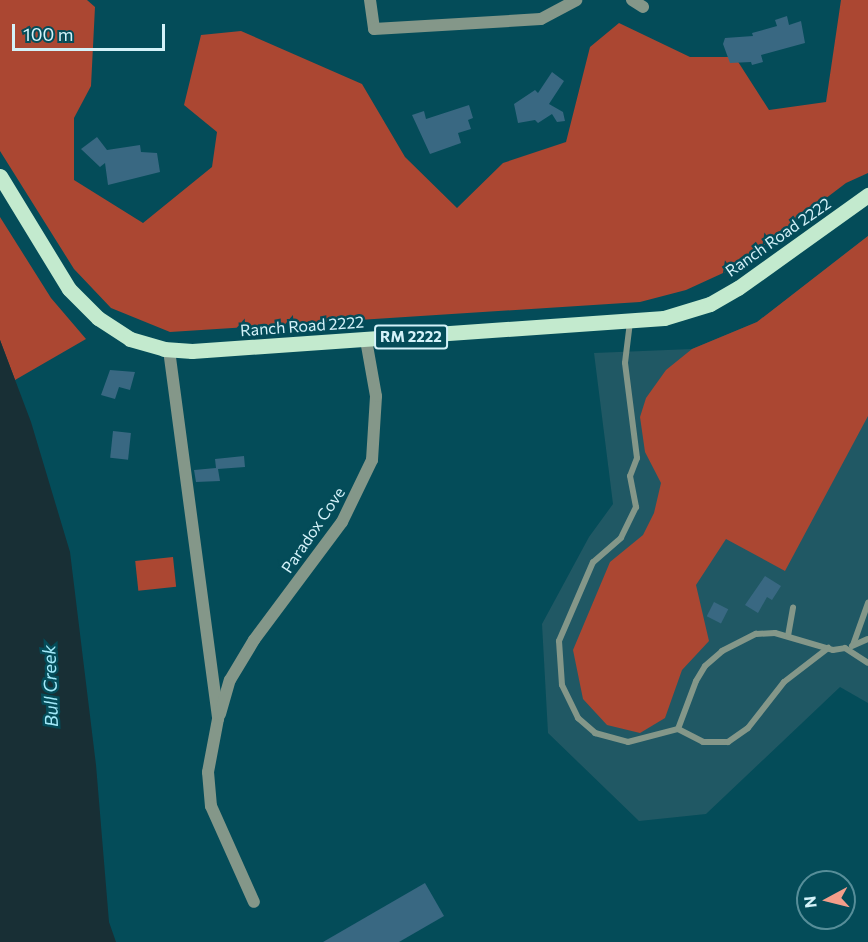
<!DOCTYPE html>
<html>
<head>
<meta charset="utf-8">
<style>
	body { margin:0 }
	#map { position:relative; width:868px; height:942px; overflow:hidden; background:#044c59; font-family:Commissioner,sans-serif }
	div>[style] { position:absolute }
	[style*='--x'] { left:calc(var(--x)*1px); top:calc(var(--y)*1px); width:calc(var(--w)*1px); rotate:calc(var(--a)*1deg) }
	.built>* { inset:0; background:#205864 }
	.green>* { inset:0; background:#ab4732; transform-origin:0 0 }
	.water>* { inset:0; background:#182f35 }
	.building>* { inset:0; background:#396882; transform-origin:0 0 }
	.lane>* { height:6px; margin:-3px; padding:0 3px; transform-origin:3px; border-radius:3px; background:#849789 }
	.street>* { height:12px; margin:-6px; padding:0 6px; transform-origin:6px; border-radius:6px; background:#849789 }
	.primary>* { height:15px; margin:-7.5px; padding:0 7.5px; transform-origin:7.5px; border-radius:7.5px; background:#c3eace }
	span { translate:-50% -50%; white-space:nowrap; text-align:center; line-height:1.15; -webkit-text-stroke:5px #044c59; paint-order:stroke }
	.shield-label span { padding:2px 4px; background:#044c59; border:2px solid; border-radius:4px; -webkit-text-stroke-width:0 }
	.shield-label { font-size:15px; color:#d4f2f9; font-weight:700 }
	.street-label { font-size:16px; color:#d4f2f9 }
	.water-label { font-size:18px; color:#a2e9f9; font-style:italic }
	.north { position:absolute; left:796px; top:870px; width:60px; height:60px; box-sizing:border-box; background:#044c59; border:2px solid #578e99; border-radius:50%; rotate:263deg; font-size:16px; font-weight:700; line-height:24px; text-align:center; color:#d4f2f9 }
	.north::after { content:''; display:block; margin:auto; width:21px; height:27px; background:#f49e8a; clip-path:polygon(50% 0,100% 100%,50% 72%,0 100%) }
	.scale { position:absolute; left:12px; top:24px; width:153px; height:27px; box-sizing:border-box; border:3px solid #d4f2f9; border-top:0; padding-left:8px; font-size:18px; line-height:21px; white-space:nowrap; color:#d4f2f9; -webkit-text-stroke:4px #044c59; paint-order:stroke }
</style>
</head>
<body>
<div id="map">
	<div class="built">
		<div style="clip-path:polygon(868px 236px,868px 703px,840px 687px,706px 814px,639px 821px,548px 733px,542px 624px,589px 537px,613px 504px,594px 353px,692px 349px,757px 322px)"></div>
	</div>
	<div class="green">
		<div style="clip-path:polygon(0 0,87px 0,95px 7px,91px 86px,74px 118px,74px 180px,143px 223px,212px 167px,217px 132px,184px 105px,201px 35px,241px 31px,362px 84px,405px 157px,457px 208px,503px 163px,566px 142px,590px 47px,619px 23px,690px 57px,735px 57px,769px 110px,826px 102px,841px 0,868px 0,868px 173px,846px 183px,734px 268px,686px 290px,640px 302px,170px 332px,111px 308px,74px 269px,0 151px)"></div>
		<div style="clip-path:polygon(0 217px,51px 298px,86px 339px,15px 380px,0 340px)"></div>
		<div style="clip-path:polygon(868px 236px,868px 416px,785px 571px,726px 539px,696px 585px,709px 641px,682px 670px,665px 718px,640px 733px,607px 725px,583px 699px,573px 650px,610px 562px,643px 535px,654px 513px,661px 483px,645px 452px,640px 417px,646px 398px,666px 370px,692px 349px,757px 322px)"></div>
		<div style="left:173px;top:557px;width:30px;height:38px;rotate:84deg"></div>
	</div>
	<div class="water">
		<div style="clip-path:polygon(0 340px,31px 422px,70px 552px,96px 765px,109px 922px,116px 942px,0 942px)"></div>
	</div>
	<div class="building">
		<div style="clip-path:polygon(787px 16px,789px 25px,801px 21px,805px 43px,761px 55px,763px 62px,752px 65px,751px 62px,730px 63px,723px 44px,725px 38px,753px 36px,752px 33px,777px 26px,775px 20px)"></div>
		<div style="clip-path:polygon(552px 72px,564px 81px,549px 104px,563px 112px,565px 121px,557px 122px,552px 114px,538px 123px,535px 120px,518px 123px,514px 104px,535px 90px,538px 93px)"></div>
		<div style="clip-path:polygon(469px 105px,473px 118px,468px 120px,471px 129px,458px 133px,461px 143px,430px 154px,412px 115px,424px 111px,426px 119px)"></div>
		<div style="clip-path:polygon(97px 137px,107px 150px,140px 145px,141px 152px,157px 153px,160px 172px,108px 185px,105px 163px,100px 167px,81px 149px)"></div>
		<div style="clip-path:polygon(110px 370px,135px 372px,130px 390px,119px 387px,115px 399px,101px 395px)"></div>
		<div style="left:113px;top:431px;width:18px;height:27px;rotate:6deg"></div>
		<div style="clip-path:polygon(244px 456px,245px 467px,218px 469px,220px 481px,196px 482px,194px 470px,216px 468px,215px 459px)"></div>
		<div style="clip-path:polygon(765px 576px,781px 586px,772px 600px,767px 597px,758px 613px,745px 605px)"></div>
		<div style="left:714px;top:602px;width:16px;height:16px;rotate:27deg"></div>
		<div style="clip-path:polygon(425px 883px,444px 916px,399px 942px,323px 942px)"></div>
	</div>
	<div class="lane">
		<div style="--x:630;--y:322;--w:41;--a:97"></div>
		<div style="--x:625;--y:363;--w:96;--a:82.8"></div>
		<div style="--x:637;--y:458;--w:19;--a:111"></div>
		<div style="--x:630;--y:476;--w:32;--a:79"></div>
		<div style="--x:636;--y:507;--w:34;--a:116"></div>
		<div style="--x:621;--y:538;--w:37;--a:139"></div>
		<div style="--x:593;--y:562;--w:86;--a:113.3"></div>
		<div style="--x:559;--y:641;--w:44;--a:86.1"></div>
		<div style="--x:562;--y:685;--w:37;--a:64"></div>
		<div style="--x:578;--y:718;--w:23;--a:41"></div>
		<div style="--x:595;--y:733;--w:34;--a:15"></div>
		<div style="--x:628;--y:742;--w:52;--a:-14.6"></div>
		<div style="--x:678;--y:729;--w:51;--a:-69.4"></div>
		<div style="--x:696;--y:681;--w:17;--a:-59"></div>
		<div style="--x:705;--y:666;--w:23;--a:-41"></div>
		<div style="--x:722;--y:651;--w:38;--a:-27"></div>
		<div style="--x:756;--y:634;--w:19;--a:-3"></div>
		<div style="--x:775;--y:633;--w:60;--a:16.3"></div>
		<div style="--x:833;--y:650;--w:12;--a:-9"></div>
		<div style="--x:845;--y:648;--w:27;--a:33"></div>
		<div style="--x:788;--y:636;--w:29;--a:-80"></div>
		<div style="--x:853;--y:645;--w:45;--a:-70.3"></div>
		<div style="--x:852;--y:646;--w:17;--a:-24"></div>
		<div style="--x:678;--y:729;--w:28;--a:27"></div>
		<div style="--x:703;--y:742;--w:25;--a:0"></div>
		<div style="--x:728;--y:742;--w:24;--a:-35"></div>
		<div style="--x:748;--y:728;--w:58;--a:-52"></div>
		<div style="--x:784;--y:682;--w:56;--a:-37.7"></div>
	</div>
	<div class="street">
		<div style="--x:370;--y:0;--w:29;--a:82"></div>
		<div style="--x:374;--y:29;--w:167;--a:-3.4"></div>
		<div style="--x:541;--y:19;--w:40;--a:-28"></div>
		<div style="--x:632;--y:0;--w:13;--a:32"></div>
		<div style="--x:169;--y:350;--w:372;--a:82.4"></div>
		<div style="--x:218;--y:719;--w:54;--a:100.7"></div>
		<div style="--x:208;--y:772;--w:34;--a:85"></div>
		<div style="--x:211;--y:806;--w:105;--a:65.9"></div>
		<div style="--x:220;--y:714;--w:35;--a:-74"></div>
		<div style="--x:230;--y:680;--w:47;--a:-59"></div>
		<div style="--x:254;--y:640;--w:147;--a:-53.3"></div>
		<div style="--x:342;--y:522;--w:69;--a:-64.2"></div>
		<div style="--x:372;--y:460;--w:64;--a:-86.4"></div>
		<div style="--x:376;--y:396;--w:57;--a:-100.1"></div>
	</div>
	<div class="primary">
		<div style="--x:0;--y:176;--w:132;--a:58.6"></div>
		<div style="--x:69;--y:289;--w:41;--a:45"></div>
		<div style="--x:98;--y:318;--w:38;--a:33"></div>
		<div style="--x:130;--y:339;--w:35;--a:16"></div>
		<div style="--x:164;--y:349;--w:28;--a:4"></div>
		<div style="--x:192;--y:351;--w:473;--a:-4"></div>
		<div style="--x:664;--y:318;--w:48;--a:-16.9"></div>
		<div style="--x:710;--y:304;--w:32;--a:-30"></div>
		<div style="--x:738;--y:288;--w:160;--a:-35.6"></div>
	</div>
	<div class="shield-label">
		<span style="left:411px;top:337px">RM 2222</span>
	</div>
	<div class="street-label">
		<span style="left:778px;top:237px;rotate:-35deg">Ranch Road 2222</span>
		<span style="left:302px;top:326px;rotate:-4deg">Ranch Road 2222</span>
		<span style="left:313px;top:530px;rotate:-56deg">Paradox Cove</span>
	</div>
	<div class="water-label">
		<span style="left:50px;top:686px;rotate:-92deg">Bull Creek</span>
	</div>
	<div class="north">N</div>
	<div class="scale">100 m</div>
</div>
</body>
</html>
